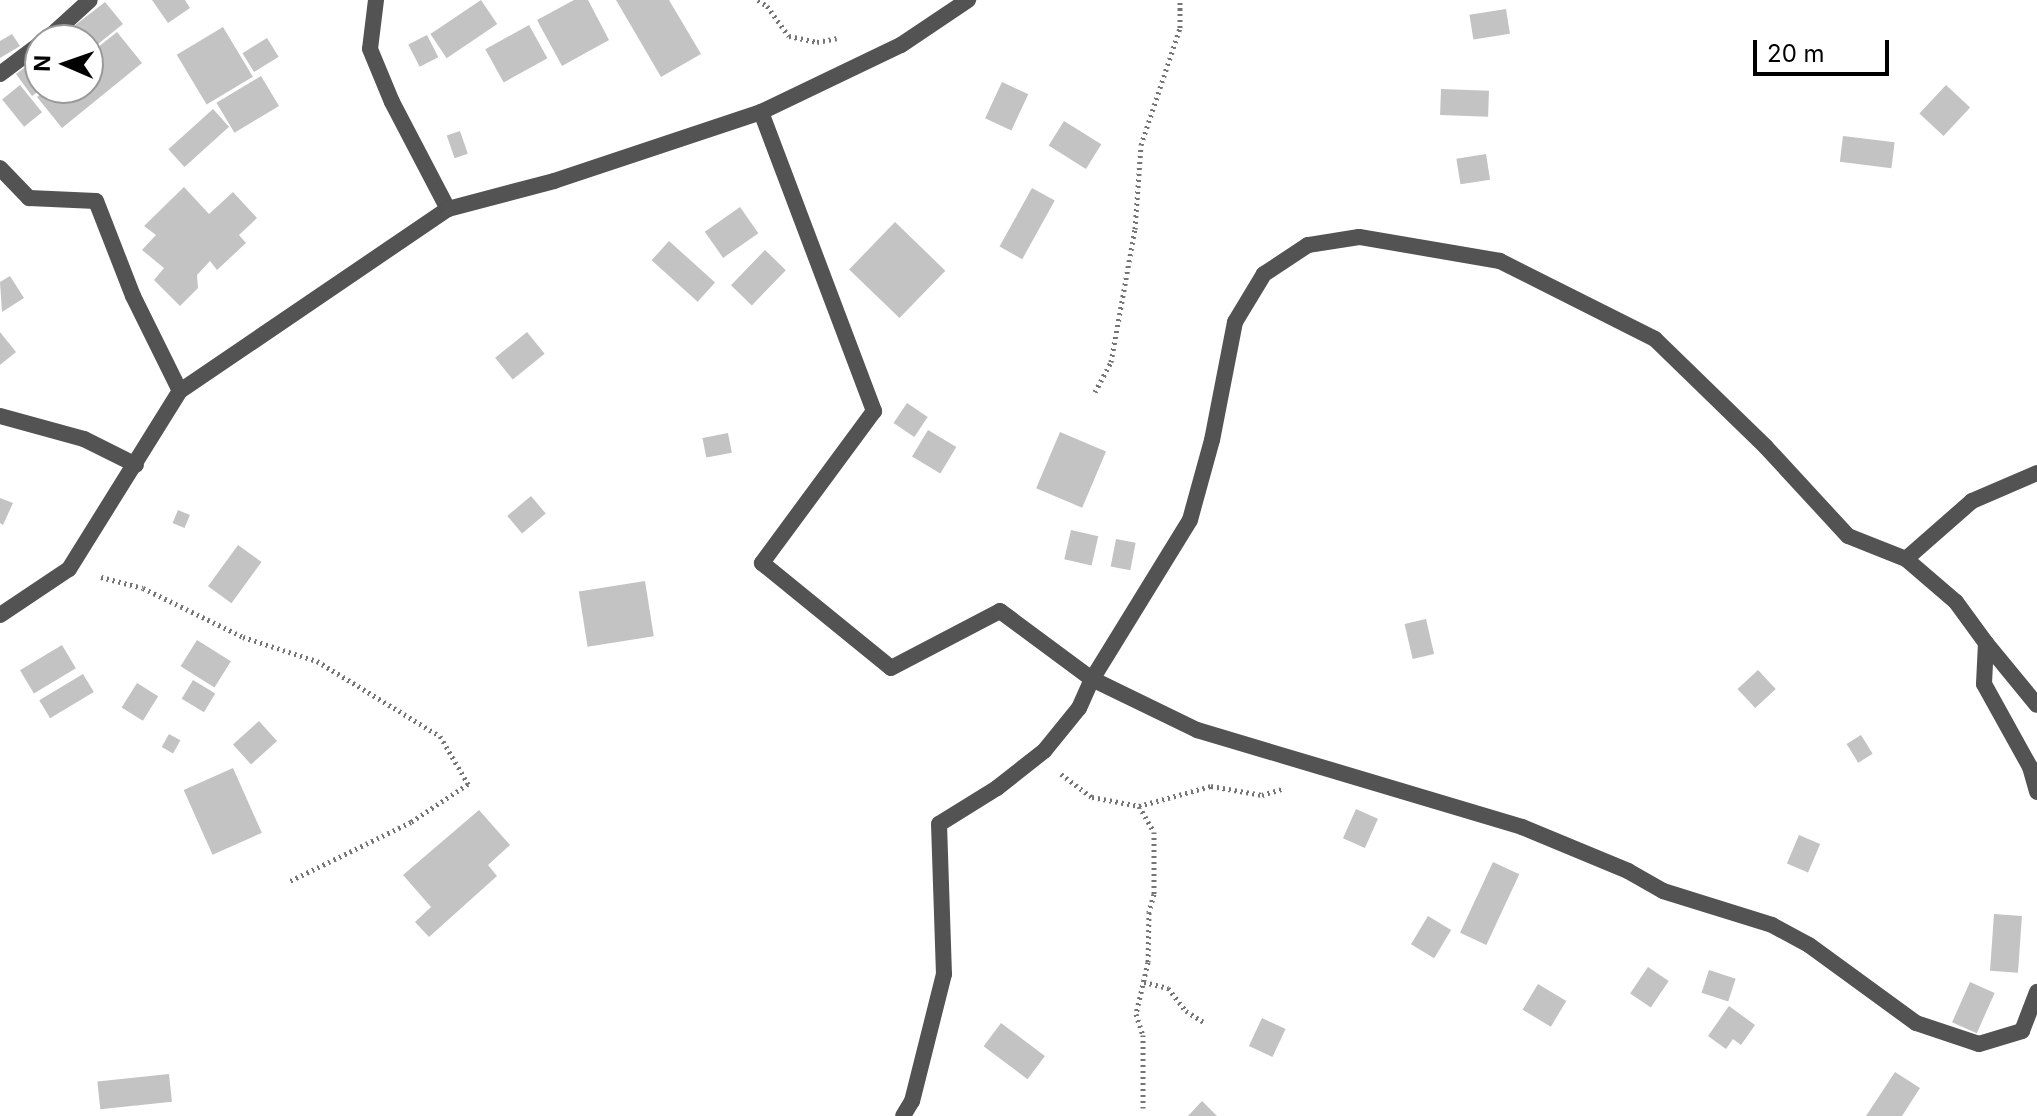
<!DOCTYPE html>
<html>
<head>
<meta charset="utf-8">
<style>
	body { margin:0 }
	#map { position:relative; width:2037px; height:1116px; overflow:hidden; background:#fff; font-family:Inter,sans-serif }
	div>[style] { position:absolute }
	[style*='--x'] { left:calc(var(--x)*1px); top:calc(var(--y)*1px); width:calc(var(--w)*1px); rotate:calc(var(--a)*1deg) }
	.building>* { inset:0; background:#c3c3c3; transform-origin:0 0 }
	.path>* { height:5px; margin-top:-2.5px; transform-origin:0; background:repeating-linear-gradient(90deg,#757575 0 2px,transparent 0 6px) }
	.minor>* { height:16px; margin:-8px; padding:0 8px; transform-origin:8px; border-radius:8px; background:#535353 }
	.tertiary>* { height:16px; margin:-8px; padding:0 8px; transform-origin:8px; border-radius:8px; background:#535353 }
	span { translate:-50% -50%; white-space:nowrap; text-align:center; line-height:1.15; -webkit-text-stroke:8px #fff; paint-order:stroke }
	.north { position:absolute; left:24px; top:24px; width:80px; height:80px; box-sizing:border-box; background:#fff; border:2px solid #999; border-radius:50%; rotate:272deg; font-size:22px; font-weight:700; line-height:32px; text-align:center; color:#000 }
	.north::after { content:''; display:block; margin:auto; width:28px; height:36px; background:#000; clip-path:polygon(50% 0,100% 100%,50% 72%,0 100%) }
	.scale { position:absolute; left:1753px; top:40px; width:136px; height:36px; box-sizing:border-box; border:4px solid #000; border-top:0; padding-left:10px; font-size:24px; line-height:28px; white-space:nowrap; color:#000; -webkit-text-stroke:6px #fff; paint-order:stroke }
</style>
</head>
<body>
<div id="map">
	<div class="building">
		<div style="clip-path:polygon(152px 0,185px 0,190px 8px,168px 23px)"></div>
		<div style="left:481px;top:0;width:29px;height:61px;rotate:56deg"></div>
		<div style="clip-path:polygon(574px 0,588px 0,609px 40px,562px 66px,537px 20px)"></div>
		<div style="clip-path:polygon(616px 0,669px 0,701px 54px,661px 77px)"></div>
		<div style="clip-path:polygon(105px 2px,123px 24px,88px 52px,88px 40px,56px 40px)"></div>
		<div style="left:1506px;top:9px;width:25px;height:37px;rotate:81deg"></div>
		<div style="left:529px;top:25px;width:38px;height:50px;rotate:61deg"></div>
		<div style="left:223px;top:27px;width:58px;height:54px;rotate:59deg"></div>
		<div style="clip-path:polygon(117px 32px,142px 63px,62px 128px,37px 97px,48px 88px,88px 88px,88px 55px)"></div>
		<div style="clip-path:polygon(12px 34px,20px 46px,0 58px,0 41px)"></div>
		<div style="left:427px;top:35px;width:25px;height:21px;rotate:63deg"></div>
		<div style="left:267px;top:38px;width:22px;height:29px;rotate:58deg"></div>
		<div style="clip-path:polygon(40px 56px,40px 88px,43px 88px,32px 96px,16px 74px)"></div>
		<div style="left:261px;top:76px;width:35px;height:52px;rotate:59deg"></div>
		<div style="left:1002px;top:82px;width:29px;height:40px;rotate:25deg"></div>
		<div style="left:20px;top:85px;width:35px;height:23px;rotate:51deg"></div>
		<div style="left:1946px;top:85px;width:33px;height:39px;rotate:43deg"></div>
		<div style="left:1441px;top:89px;width:48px;height:26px;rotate:2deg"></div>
		<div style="left:213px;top:109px;width:24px;height:60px;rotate:48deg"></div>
		<div style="left:1064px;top:121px;width:44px;height:29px;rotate:32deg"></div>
		<div style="left:460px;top:131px;width:24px;height:14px;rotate:71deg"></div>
		<div style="left:1843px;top:136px;width:52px;height:26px;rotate:7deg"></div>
		<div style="left:1486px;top:154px;width:26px;height:30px;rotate:81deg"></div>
		<div style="clip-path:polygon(184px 187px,209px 214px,233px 192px,257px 218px,239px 235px,246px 243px,217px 270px,210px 261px,197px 275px,198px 288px,180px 306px,154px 280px,164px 268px,142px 250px,156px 235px,144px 226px)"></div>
		<div style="left:1032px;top:188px;width:26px;height:67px;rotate:29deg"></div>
		<div style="left:740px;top:207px;width:32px;height:43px;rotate:55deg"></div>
		<div style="left:895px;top:222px;width:70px;height:66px;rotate:44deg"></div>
		<div style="left:669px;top:241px;width:62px;height:26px;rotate:42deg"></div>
		<div style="left:765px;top:250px;width:29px;height:49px;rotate:44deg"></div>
		<div style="clip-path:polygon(10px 276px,24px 298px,2px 312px,0 282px)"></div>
		<div style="clip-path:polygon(0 332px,16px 352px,0 365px)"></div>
		<div style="left:527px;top:332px;width:28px;height:41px;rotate:51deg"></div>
		<div style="left:907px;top:403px;width:25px;height:24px;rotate:34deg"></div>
		<div style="left:928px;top:430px;width:33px;height:31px;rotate:31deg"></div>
		<div style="left:1060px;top:432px;width:50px;height:61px;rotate:23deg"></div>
		<div style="left:728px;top:433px;width:20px;height:26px;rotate:79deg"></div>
		<div style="left:531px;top:496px;width:23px;height:31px;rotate:50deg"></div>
		<div style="clip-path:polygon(0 498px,13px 503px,3px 525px,0 523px)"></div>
		<div style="left:178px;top:510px;width:13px;height:14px;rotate:23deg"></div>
		<div style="left:1071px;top:530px;width:28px;height:30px;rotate:13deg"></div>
		<div style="left:1116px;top:539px;width:20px;height:28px;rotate:11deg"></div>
		<div style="left:238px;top:545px;width:29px;height:51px;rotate:36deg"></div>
		<div style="left:645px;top:581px;width:56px;height:67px;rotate:81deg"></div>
		<div style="left:1426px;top:619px;width:36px;height:22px;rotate:77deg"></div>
		<div style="left:197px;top:640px;width:40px;height:31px;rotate:32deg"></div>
		<div style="left:62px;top:645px;width:27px;height:49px;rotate:59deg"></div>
		<div style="left:1758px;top:670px;width:26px;height:28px;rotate:47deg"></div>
		<div style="left:83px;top:674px;width:21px;height:51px;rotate:59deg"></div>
		<div style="left:193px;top:680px;width:26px;height:22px;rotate:31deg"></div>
		<div style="left:137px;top:683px;width:25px;height:29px;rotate:32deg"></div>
		<div style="left:259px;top:721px;width:27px;height:35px;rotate:48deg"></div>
		<div style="left:169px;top:734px;width:13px;height:15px;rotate:29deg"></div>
		<div style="left:1861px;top:735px;width:22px;height:17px;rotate:58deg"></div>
		<div style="left:233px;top:768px;width:71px;height:54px;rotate:66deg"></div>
		<div style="left:1356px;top:809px;width:24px;height:32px;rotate:24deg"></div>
		<div style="clip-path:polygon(479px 810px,510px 845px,488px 865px,497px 876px,429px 937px,415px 922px,431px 907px,403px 875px)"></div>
		<div style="left:1799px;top:835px;width:23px;height:31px;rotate:23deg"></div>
		<div style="left:1493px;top:862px;width:29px;height:78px;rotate:25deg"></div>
		<div style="left:1994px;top:914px;width:28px;height:57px;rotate:4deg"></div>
		<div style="left:1428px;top:916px;width:27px;height:33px;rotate:31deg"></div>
		<div style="left:1648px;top:967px;width:25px;height:32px;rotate:34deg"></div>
		<div style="left:1709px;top:970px;width:28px;height:24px;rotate:18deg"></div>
		<div style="left:1970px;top:982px;width:27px;height:44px;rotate:24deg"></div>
		<div style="left:1538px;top:984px;width:33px;height:30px;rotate:31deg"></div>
		<div style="clip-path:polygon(1729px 1006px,1755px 1025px,1741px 1045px,1733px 1039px,1726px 1049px,1708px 1036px)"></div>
		<div style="left:1262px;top:1018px;width:26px;height:31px;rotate:25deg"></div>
		<div style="left:1001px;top:1023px;width:55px;height:29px;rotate:37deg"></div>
		<div style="clip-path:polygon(1895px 1072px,1920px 1088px,1902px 1116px,1866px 1116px)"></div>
		<div style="left:169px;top:1074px;width:28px;height:72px;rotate:84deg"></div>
		<div style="clip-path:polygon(1202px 1101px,1217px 1116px,1188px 1116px)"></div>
	</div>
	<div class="path">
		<div style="--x:758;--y:0;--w:11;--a:34"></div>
		<div style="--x:767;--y:6;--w:37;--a:54"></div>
		<div style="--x:789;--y:36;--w:29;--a:12"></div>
		<div style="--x:817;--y:42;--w:20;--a:-11"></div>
		<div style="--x:1095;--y:392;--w:34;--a:-62"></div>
		<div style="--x:1111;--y:362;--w:135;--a:-79.8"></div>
		<div style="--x:1135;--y:229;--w:84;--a:-85.9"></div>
		<div style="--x:1141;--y:145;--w:123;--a:-71.6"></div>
		<div style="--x:1180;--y:28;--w:28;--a:-90"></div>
		<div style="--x:101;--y:577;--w:43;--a:14.7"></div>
		<div style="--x:143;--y:588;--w:111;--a:26.1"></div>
		<div style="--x:243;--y:637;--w:78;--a:18"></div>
		<div style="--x:317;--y:661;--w:144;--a:31.4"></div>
		<div style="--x:440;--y:736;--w:56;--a:59.7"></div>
		<div style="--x:468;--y:784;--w:69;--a:146.3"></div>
		<div style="--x:411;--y:822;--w:137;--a:154"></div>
		<div style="--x:1061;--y:774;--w:39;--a:37"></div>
		<div style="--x:1092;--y:797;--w:48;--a:10.8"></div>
		<div style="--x:1139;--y:806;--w:75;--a:-15.5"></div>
		<div style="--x:1211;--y:786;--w:52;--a:10"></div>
		<div style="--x:1262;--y:795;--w:21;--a:-17"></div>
		<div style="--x:1139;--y:806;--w:30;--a:60"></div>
		<div style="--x:1154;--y:832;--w:62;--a:90"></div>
		<div style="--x:1154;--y:894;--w:19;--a:106"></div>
		<div style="--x:1149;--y:912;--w:50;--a:91.1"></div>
		<div style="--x:1148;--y:962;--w:53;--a:103"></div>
		<div style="--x:1136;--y:1014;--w:22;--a:72"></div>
		<div style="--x:1143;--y:1035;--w:73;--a:90"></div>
		<div style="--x:1144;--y:982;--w:25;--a:14"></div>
		<div style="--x:1168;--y:988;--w:29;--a:52"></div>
		<div style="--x:1186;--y:1011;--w:22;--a:32"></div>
	</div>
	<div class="minor">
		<div style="--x:376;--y:0;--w:49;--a:97"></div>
		<div style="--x:370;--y:49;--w:57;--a:67.5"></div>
		<div style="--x:392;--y:102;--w:121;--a:62.4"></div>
		<div style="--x:46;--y:40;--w:59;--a:-42.3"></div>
		<div style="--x:0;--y:74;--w:50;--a:-36.9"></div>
		<div style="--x:761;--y:112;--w:320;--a:69.3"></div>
		<div style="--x:874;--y:411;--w:189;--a:126.4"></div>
		<div style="--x:762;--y:563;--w:166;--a:39.1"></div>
		<div style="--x:891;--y:668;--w:123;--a:-27.6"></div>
		<div style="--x:1000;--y:611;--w:114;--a:36.5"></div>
		<div style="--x:1092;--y:679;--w:32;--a:114"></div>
		<div style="--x:1079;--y:708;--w:55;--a:129.1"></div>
		<div style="--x:1044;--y:751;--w:60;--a:141.8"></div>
		<div style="--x:997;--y:788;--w:68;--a:148.2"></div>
		<div style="--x:939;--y:824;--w:150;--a:88.1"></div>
		<div style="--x:944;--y:974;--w:131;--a:104.1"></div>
		<div style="--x:912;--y:1101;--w:17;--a:121"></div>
		<div style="--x:0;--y:168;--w:42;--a:46"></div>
		<div style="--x:29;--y:198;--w:67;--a:2.6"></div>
		<div style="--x:96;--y:201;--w:102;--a:68.7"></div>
		<div style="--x:133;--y:296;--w:106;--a:63.7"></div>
		<div style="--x:0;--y:416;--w:87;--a:15.3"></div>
		<div style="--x:84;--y:439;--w:58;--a:26.6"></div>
		<div style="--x:2037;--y:473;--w:71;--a:156.7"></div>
		<div style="--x:1972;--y:501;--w:88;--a:138.7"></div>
		<div style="--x:1906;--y:559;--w:62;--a:-158.4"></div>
		<div style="--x:1848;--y:536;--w:121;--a:-132.7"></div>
		<div style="--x:1766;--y:447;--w:155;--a:-135.8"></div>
		<div style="--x:1655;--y:339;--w:174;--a:-153.3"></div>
		<div style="--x:1500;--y:261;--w:143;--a:-170.3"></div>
		<div style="--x:1359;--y:237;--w:52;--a:171.1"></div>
		<div style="--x:1308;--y:245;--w:53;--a:146.6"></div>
		<div style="--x:1264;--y:274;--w:56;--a:121.1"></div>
		<div style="--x:1235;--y:322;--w:120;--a:101"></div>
		<div style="--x:1212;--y:440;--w:83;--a:105.4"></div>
		<div style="--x:1190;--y:520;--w:187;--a:121.6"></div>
		<div style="--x:1092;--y:679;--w:117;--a:25.9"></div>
		<div style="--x:1197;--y:730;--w:339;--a:16.6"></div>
		<div style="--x:1522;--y:827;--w:115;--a:22.5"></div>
		<div style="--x:1628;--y:871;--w:40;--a:29.7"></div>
		<div style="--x:1663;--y:891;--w:114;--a:17.3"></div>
		<div style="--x:1772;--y:925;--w:42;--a:28.4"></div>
		<div style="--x:1809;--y:945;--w:132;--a:36.1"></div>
		<div style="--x:1916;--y:1023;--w:66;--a:18.4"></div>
		<div style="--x:1979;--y:1044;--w:45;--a:-16.8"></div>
		<div style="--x:2022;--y:1031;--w:42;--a:-69"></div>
		<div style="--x:1906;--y:559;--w:66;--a:40.7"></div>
		<div style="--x:1956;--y:602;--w:51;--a:53.8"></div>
		<div style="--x:1986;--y:643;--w:41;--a:92.8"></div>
		<div style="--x:1984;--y:684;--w:95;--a:61"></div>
		<div style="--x:2030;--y:767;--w:26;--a:74"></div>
		<div style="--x:1986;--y:643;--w:80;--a:50.6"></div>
	</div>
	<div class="tertiary">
		<div style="--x:0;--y:615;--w:83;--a:-33.7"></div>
		<div style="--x:69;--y:569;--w:210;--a:-58.1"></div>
		<div style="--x:180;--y:391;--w:324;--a:-34.2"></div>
		<div style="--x:448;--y:209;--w:110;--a:-14.8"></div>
		<div style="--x:554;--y:181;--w:218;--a:-18.4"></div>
		<div style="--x:761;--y:112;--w:155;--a:-25.6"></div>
		<div style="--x:901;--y:45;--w:81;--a:-33.9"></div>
	</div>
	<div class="north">N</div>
	<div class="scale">20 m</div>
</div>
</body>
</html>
